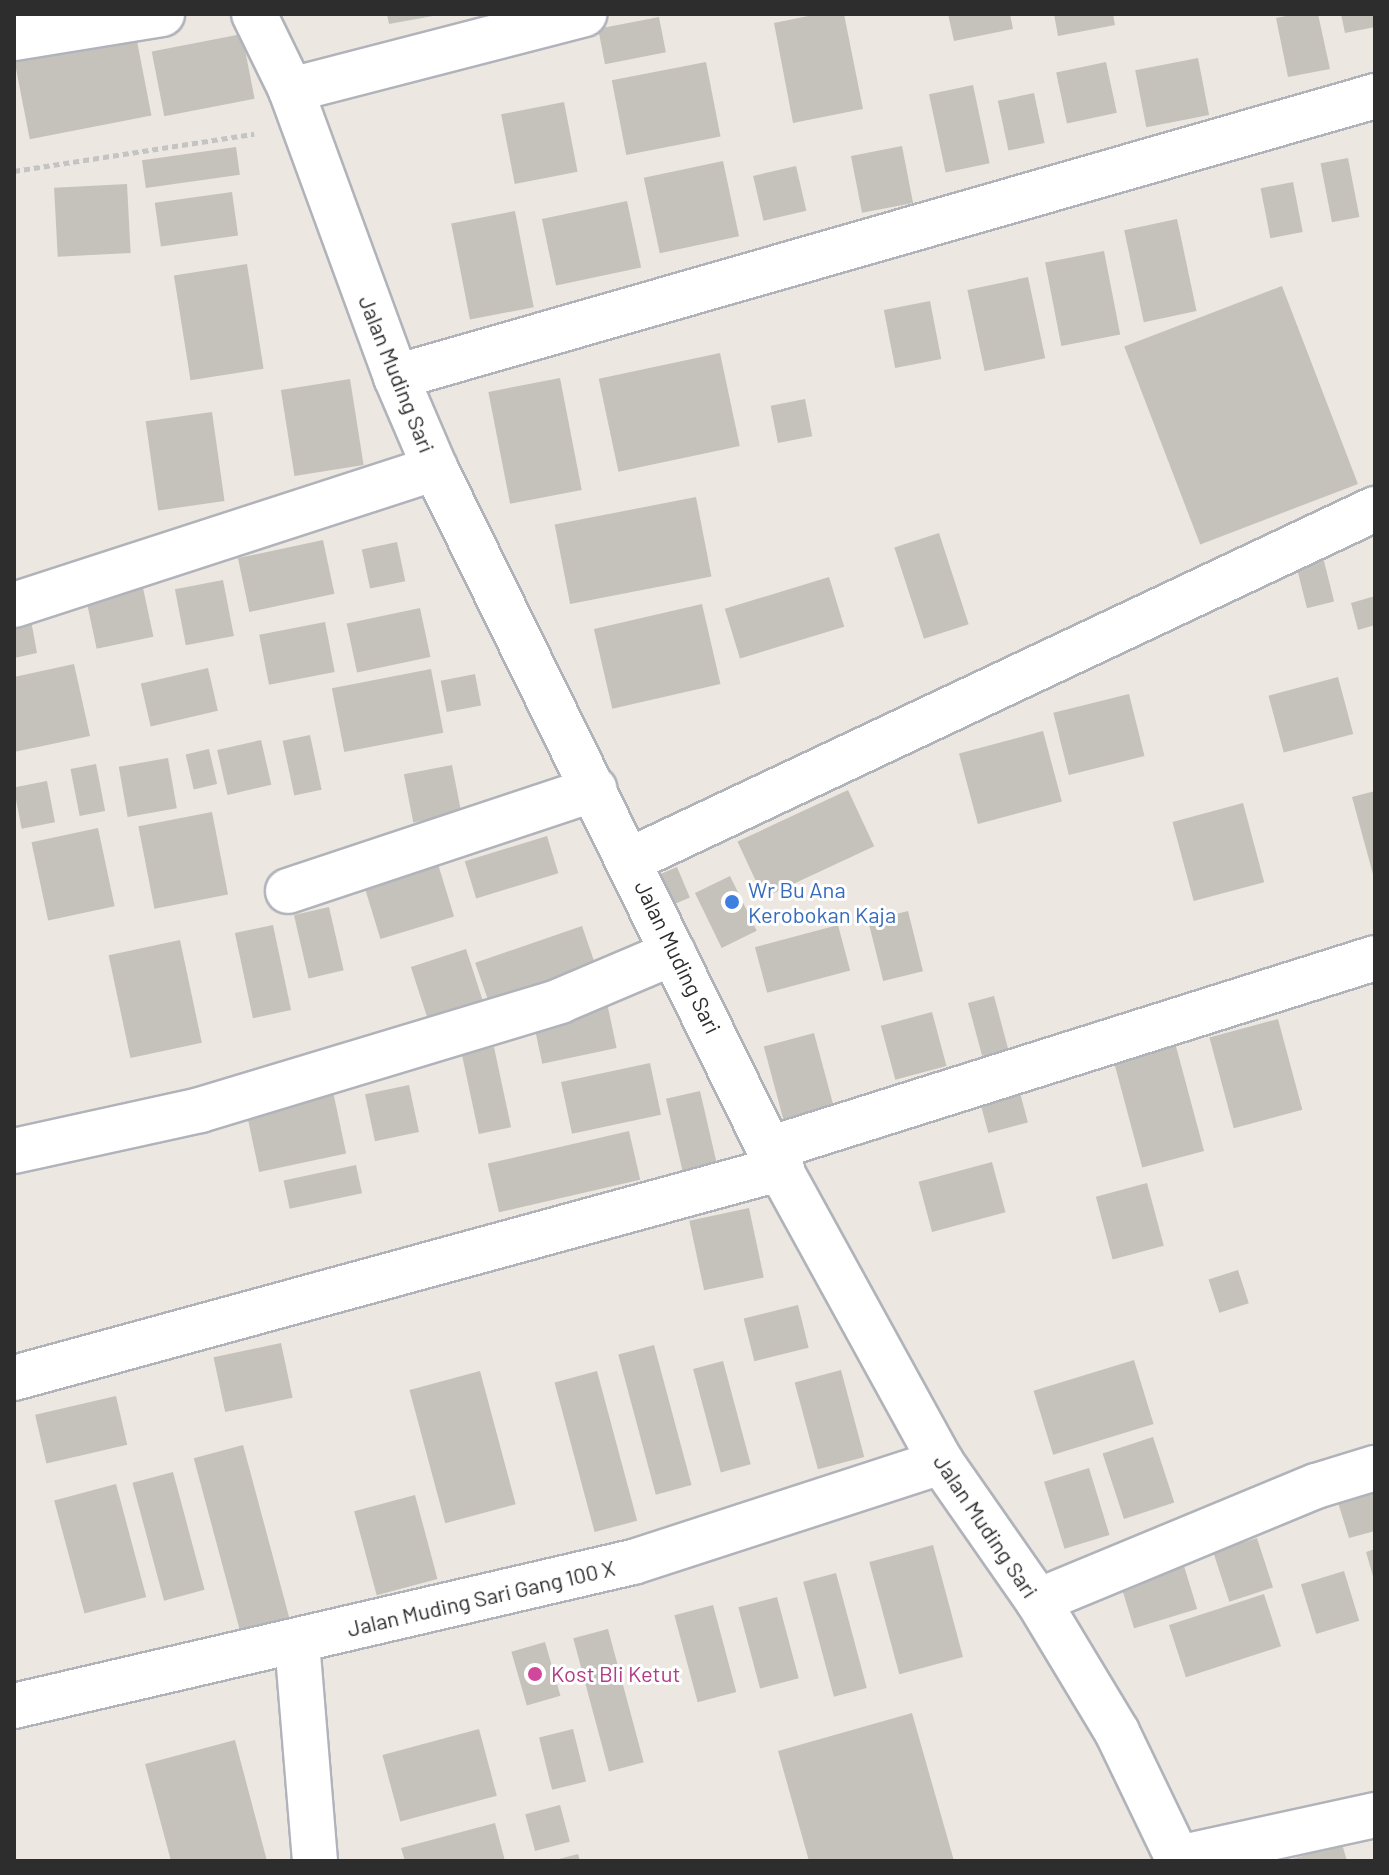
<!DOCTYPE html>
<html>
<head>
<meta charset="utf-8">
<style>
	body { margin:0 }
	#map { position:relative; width:1389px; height:1875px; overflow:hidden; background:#ece7e1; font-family:Barlow,sans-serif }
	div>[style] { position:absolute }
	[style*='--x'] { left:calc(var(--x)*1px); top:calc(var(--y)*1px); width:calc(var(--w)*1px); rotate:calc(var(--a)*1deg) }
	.building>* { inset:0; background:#c5c2bc; transform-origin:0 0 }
	.path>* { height:5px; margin-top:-2.5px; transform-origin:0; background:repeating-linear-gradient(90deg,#c4c4c4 0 6px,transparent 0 10px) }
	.roads { filter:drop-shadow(2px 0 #b1b3bb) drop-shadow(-2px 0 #b1b3bb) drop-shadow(0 2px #b1b3bb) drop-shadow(0 -2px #b1b3bb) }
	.minor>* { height:44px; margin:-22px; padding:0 22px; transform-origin:22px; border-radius:22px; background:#fff }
	.dots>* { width:22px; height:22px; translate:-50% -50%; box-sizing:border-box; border:4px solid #fff; border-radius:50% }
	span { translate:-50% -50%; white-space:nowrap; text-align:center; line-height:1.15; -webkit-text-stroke:6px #fff; paint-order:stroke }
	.street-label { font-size:22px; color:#2d2d2d }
	.shop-label { font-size:22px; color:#366cbe }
	.left { translate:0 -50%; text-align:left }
	.hotel-label { font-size:22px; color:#b23c85 }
	.frame { position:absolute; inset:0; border:16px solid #2d2d2d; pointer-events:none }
</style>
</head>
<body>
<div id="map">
	<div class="building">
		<div style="clip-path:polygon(387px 14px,433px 14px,433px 16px,389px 24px)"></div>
		<div style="clip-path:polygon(818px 14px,844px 14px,863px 109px,793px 123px,774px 23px)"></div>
		<div style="clip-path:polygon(948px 14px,1010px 14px,1013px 29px,954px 41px)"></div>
		<div style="clip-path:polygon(1054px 14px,1113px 14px,1115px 25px,1058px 36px)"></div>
		<div style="clip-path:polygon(1296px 14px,1318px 14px,1330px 69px,1288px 77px,1276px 18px)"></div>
		<div style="clip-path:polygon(1341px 14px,1375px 14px,1375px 27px,1345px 33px)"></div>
		<div style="left:659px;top:17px;width:36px;height:62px;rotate:79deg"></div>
		<div style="left:242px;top:34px;width:66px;height:92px;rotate:79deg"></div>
		<div style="left:136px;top:36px;width:81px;height:124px;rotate:79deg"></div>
		<div style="left:1198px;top:58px;width:58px;height:64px;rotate:79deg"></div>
		<div style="left:706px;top:62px;width:76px;height:96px;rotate:79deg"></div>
		<div style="left:1106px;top:62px;width:52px;height:51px;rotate:78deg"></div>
		<div style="left:973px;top:85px;width:80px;height:45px;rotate:78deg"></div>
		<div style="left:1034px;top:93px;width:51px;height:37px;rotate:78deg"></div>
		<div style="left:564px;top:102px;width:71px;height:64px;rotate:79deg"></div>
		<div style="left:902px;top:146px;width:58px;height:52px;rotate:79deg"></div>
		<div style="left:236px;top:147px;width:28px;height:95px;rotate:82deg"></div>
		<div style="left:1348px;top:158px;width:60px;height:28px;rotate:79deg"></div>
		<div style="left:723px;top:161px;width:77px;height:81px;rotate:78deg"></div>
		<div style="left:796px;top:166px;width:46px;height:44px;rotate:77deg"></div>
		<div style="left:1293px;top:182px;width:51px;height:33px;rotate:79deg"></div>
		<div style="left:127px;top:184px;width:69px;height:73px;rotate:87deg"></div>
		<div style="left:232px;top:192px;width:44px;height:78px;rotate:82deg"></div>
		<div style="left:627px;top:201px;width:68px;height:87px;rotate:78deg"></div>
		<div style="left:515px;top:211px;width:98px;height:65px;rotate:79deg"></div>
		<div style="left:1177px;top:219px;width:94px;height:54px;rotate:78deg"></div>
		<div style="left:1104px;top:251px;width:85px;height:60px;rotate:79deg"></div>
		<div style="left:247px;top:264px;width:106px;height:74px;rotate:81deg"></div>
		<div style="left:1028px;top:277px;width:83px;height:62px;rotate:78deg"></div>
		<div style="left:1282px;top:286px;width:212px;height:169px;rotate:69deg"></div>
		<div style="left:930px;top:301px;width:59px;height:47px;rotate:79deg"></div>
		<div style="left:720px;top:353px;width:95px;height:124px;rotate:78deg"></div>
		<div style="left:560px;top:378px;width:114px;height:73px;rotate:79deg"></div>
		<div style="left:350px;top:379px;width:87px;height:70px;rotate:81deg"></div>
		<div style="left:805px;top:399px;width:38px;height:35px;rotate:79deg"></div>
		<div style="left:212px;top:412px;width:90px;height:67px;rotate:82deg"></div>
		<div style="left:696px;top:497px;width:81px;height:144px;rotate:79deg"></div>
		<div style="left:939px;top:533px;width:96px;height:47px;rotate:72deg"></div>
		<div style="left:323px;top:540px;width:55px;height:87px;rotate:78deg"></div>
		<div style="left:397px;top:542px;width:40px;height:36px;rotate:78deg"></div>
		<div style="left:1322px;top:553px;width:50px;height:28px;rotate:76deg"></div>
		<div style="left:829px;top:577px;width:52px;height:109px;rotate:73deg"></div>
		<div style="left:223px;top:580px;width:57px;height:49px;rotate:79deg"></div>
		<div style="left:142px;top:583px;width:55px;height:58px;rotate:78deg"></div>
		<div style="clip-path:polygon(1375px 596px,1375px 625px,1358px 630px,1351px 603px)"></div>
		<div style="left:702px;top:604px;width:82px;height:111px;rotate:77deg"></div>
		<div style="left:420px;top:608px;width:50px;height:75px;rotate:78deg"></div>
		<div style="clip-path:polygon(31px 620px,37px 653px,14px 658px,14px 624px)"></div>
		<div style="left:325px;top:622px;width:51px;height:67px;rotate:79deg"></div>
		<div style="clip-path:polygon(74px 664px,90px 736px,14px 752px,14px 677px)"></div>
		<div style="left:208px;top:668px;width:44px;height:69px;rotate:77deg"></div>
		<div style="left:431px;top:669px;width:65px;height:101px;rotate:79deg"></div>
		<div style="left:475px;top:674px;width:32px;height:35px;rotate:79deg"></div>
		<div style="left:1338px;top:677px;width:59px;height:72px;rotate:75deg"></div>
		<div style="left:1129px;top:694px;width:64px;height:78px;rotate:76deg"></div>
		<div style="left:1043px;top:731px;width:73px;height:87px;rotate:75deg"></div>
		<div style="left:310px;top:735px;width:56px;height:28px;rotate:78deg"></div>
		<div style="left:261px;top:740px;width:46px;height:45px;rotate:77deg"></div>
		<div style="left:209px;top:749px;width:36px;height:24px;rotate:77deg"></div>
		<div style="left:168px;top:758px;width:51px;height:50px;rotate:80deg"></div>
		<div style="left:96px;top:764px;width:48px;height:26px;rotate:79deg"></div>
		<div style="left:452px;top:765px;width:49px;height:49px;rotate:79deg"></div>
		<div style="left:47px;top:781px;width:42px;height:34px;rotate:79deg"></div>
		<div style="left:848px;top:790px;width:62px;height:122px;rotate:65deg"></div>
		<div style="clip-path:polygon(1375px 791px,1375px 878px,1374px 878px,1352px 797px)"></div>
		<div style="left:1243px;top:803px;width:82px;height:73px;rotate:75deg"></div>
		<div style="left:212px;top:812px;width:84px;height:75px;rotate:79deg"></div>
		<div style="left:98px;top:828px;width:80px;height:68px;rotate:78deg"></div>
		<div style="left:547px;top:836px;width:39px;height:86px;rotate:73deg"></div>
		<div style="left:438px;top:864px;width:55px;height:77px;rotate:73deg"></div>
		<div style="left:677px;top:867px;width:33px;height:32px;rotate:67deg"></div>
		<div style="left:730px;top:876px;width:61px;height:39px;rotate:64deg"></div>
		<div style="left:329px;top:907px;width:65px;height:36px;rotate:77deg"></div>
		<div style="left:908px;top:911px;width:62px;height:41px;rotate:76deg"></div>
		<div style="left:273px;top:925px;width:87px;height:39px;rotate:78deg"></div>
		<div style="left:838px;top:925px;width:47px;height:86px;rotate:75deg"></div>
		<div style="left:582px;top:926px;width:54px;height:113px;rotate:71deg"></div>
		<div style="left:180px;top:940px;width:105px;height:73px;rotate:78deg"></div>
		<div style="left:466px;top:949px;width:66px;height:58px;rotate:72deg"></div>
		<div style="left:994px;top:996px;width:55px;height:27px;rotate:75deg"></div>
		<div style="left:606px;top:998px;width:51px;height:76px;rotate:78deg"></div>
		<div style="left:932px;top:1012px;width:56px;height:53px;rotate:75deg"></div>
		<div style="left:1278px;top:1019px;width:94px;height:71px;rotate:75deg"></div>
		<div style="left:814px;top:1033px;width:77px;height:52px;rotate:75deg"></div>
		<div style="left:1173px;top:1035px;width:120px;height:64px;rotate:75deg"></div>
		<div style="left:494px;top:1047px;width:82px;height:33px;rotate:78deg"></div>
		<div style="left:650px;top:1063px;width:53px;height:91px;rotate:78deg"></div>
		<div style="left:1016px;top:1078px;width:46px;height:41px;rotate:75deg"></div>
		<div style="left:331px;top:1082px;width:73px;height:89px;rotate:78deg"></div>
		<div style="left:409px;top:1085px;width:48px;height:45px;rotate:78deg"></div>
		<div style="left:700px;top:1091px;width:74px;height:35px;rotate:77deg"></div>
		<div style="left:629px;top:1131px;width:50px;height:145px;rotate:77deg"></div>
		<div style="left:992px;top:1162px;width:52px;height:76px;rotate:75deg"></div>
		<div style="left:356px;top:1165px;width:29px;height:74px;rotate:78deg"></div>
		<div style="left:1147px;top:1183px;width:65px;height:53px;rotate:75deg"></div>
		<div style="left:749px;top:1208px;width:71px;height:61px;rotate:78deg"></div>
		<div style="left:1238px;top:1270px;width:35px;height:31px;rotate:72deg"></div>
		<div style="left:798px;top:1305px;width:44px;height:56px;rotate:76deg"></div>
		<div style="left:281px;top:1343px;width:56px;height:69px;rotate:78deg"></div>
		<div style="left:654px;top:1345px;width:145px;height:37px;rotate:75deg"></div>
		<div style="left:1134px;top:1360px;width:67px;height:105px;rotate:73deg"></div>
		<div style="left:723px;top:1361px;width:107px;height:31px;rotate:75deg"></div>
		<div style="left:841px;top:1370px;width:90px;height:48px;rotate:75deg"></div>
		<div style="left:480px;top:1371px;width:138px;height:73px;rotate:75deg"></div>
		<div style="left:597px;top:1371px;width:155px;height:44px;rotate:75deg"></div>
		<div style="left:116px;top:1396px;width:50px;height:83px;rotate:77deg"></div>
		<div style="left:1153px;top:1437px;width:69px;height:53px;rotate:72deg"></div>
		<div style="left:243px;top:1445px;width:187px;height:51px;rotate:75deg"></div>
		<div style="left:1089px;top:1468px;width:70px;height:47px;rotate:73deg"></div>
		<div style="left:173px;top:1472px;width:122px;height:42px;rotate:75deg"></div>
		<div style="left:116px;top:1484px;width:117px;height:64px;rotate:75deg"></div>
		<div style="clip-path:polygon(1375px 1484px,1375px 1531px,1349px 1538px,1336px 1496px)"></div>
		<div style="left:415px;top:1495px;width:87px;height:63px;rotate:75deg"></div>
		<div style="left:1257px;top:1538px;width:52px;height:46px;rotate:72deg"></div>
		<div style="left:933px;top:1545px;width:116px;height:66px;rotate:75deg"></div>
		<div style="clip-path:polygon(1375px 1549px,1375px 1580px,1374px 1580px,1366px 1552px)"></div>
		<div style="left:1184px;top:1566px;width:45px;height:66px;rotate:73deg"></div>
		<div style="left:1344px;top:1571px;width:52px;height:45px;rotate:73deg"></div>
		<div style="left:836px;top:1573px;width:119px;height:34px;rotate:75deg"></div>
		<div style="left:1264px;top:1594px;width:55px;height:100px;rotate:72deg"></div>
		<div style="left:777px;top:1597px;width:84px;height:40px;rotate:75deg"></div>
		<div style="left:713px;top:1605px;width:90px;height:40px;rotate:75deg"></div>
		<div style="left:608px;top:1629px;width:138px;height:36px;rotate:75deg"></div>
		<div style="left:545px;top:1642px;width:56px;height:35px;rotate:74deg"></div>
		<div style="clip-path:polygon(912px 1713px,954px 1861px,809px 1861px,778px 1751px)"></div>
		<div style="left:479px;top:1729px;width:69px;height:100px;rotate:75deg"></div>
		<div style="left:573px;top:1729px;width:54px;height:35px;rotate:76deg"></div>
		<div style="clip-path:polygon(235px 1740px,267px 1861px,171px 1861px,145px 1764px)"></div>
		<div style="left:560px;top:1805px;width:38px;height:36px;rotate:75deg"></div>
		<div style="clip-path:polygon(495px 1823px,505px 1861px,405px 1861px,401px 1848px)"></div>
		<div style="clip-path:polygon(1342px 1844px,1347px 1861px,1289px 1861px,1289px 1860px)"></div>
		<div style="clip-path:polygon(578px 1854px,580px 1861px,556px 1861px,555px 1860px)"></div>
	</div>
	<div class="path">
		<div style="--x:14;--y:171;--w:243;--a:-8.8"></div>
	</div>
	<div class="roads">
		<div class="minor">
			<div style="--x:254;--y:14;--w:85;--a:64"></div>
			<div style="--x:291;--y:90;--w:306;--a:69.9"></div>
			<div style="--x:396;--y:377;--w:99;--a:66.8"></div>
			<div style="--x:435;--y:468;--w:758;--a:63.87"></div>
			<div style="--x:769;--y:1149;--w:357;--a:61.2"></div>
			<div style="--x:941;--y:1462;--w:169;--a:55.1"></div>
			<div style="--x:1038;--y:1601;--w:153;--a:58.9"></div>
			<div style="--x:1117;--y:1732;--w:143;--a:64.3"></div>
			<div style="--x:14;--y:38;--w:150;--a:-9.2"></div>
			<div style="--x:291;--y:90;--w:303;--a:-14.5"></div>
			<div style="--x:396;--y:377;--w:1019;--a:-16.01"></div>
			<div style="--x:14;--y:605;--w:443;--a:-18"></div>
			<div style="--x:630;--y:860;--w:824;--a:-25.23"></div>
			<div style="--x:288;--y:891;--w:323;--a:-18.4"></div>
			<div style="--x:769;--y:1149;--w:635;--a:-17.49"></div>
			<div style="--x:14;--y:1151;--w:190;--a:-12.4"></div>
			<div style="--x:200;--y:1110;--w:376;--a:-16.8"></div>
			<div style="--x:560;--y:1001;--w:123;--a:-23"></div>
			<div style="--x:14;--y:1378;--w:796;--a:-15.29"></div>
			<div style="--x:1038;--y:1601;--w:301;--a:-22.5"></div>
			<div style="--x:1316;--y:1486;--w:62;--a:-17"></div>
			<div style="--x:297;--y:1642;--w:220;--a:85.3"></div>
			<div style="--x:14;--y:1706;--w:636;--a:-13.1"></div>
			<div style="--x:633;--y:1562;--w:324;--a:-18"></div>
			<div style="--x:1178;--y:1858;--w:202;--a:-12.3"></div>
		</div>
	</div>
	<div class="dots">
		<div style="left:732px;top:902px;background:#3f7fe0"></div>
		<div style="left:535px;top:1674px;background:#d1479c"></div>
	</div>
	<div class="street-label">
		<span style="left:397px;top:374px;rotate:68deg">Jalan Muding Sari</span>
		<span style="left:678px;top:957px;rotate:64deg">Jalan Muding Sari</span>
		<span style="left:986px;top:1526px;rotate:56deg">Jalan Muding Sari</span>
		<span style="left:481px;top:1598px;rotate:-13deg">Jalan Muding Sari Gang 100 X</span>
	</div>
	<div class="shop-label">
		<span class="left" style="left:748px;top:902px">Wr Bu Ana<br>Kerobokan Kaja</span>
	</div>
	<div class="hotel-label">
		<span class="left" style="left:551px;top:1674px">Kost Bli Ketut</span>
	</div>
	<div class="frame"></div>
</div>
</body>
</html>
